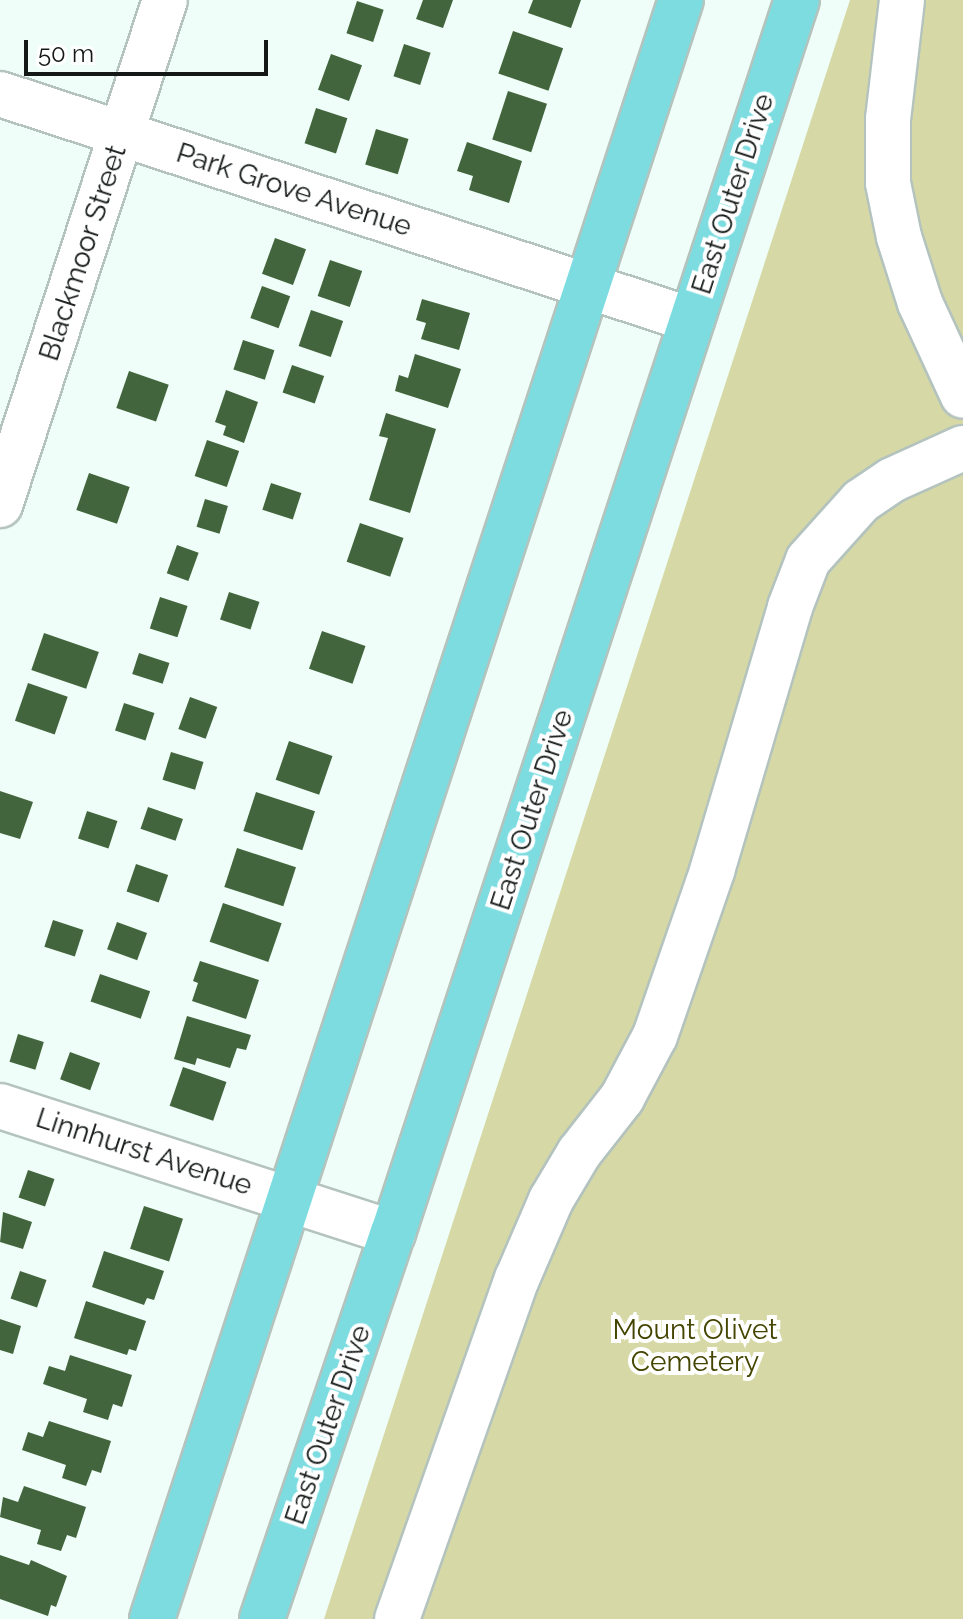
<!DOCTYPE html>
<html>
<head>
<meta charset="utf-8">
<style>
	body { margin:0 }
	#map { position:relative; width:963px; height:1619px; overflow:hidden; background:#effef8; font-family:Raleway,sans-serif }
	div>[style] { position:absolute }
	[style*='--x'] { left:calc(var(--x)*1px); top:calc(var(--y)*1px); width:calc(var(--w)*1px); rotate:calc(var(--a)*1deg) }
	.green>* { inset:0; background:#d6d9a6 }
	.building>* { inset:0; background:#43653d; transform-origin:0 0 }
	.roads { filter:drop-shadow(2px 0 #b4c3bd) drop-shadow(-2px 0 #b4c3bd) drop-shadow(0 2px #b4c3bd) drop-shadow(0 -2px #b4c3bd) }
	.minor>* { height:44px; margin:-22px; padding:0 22px; transform-origin:22px; border-radius:22px; background:#fff }
	.major>* { height:44px; margin:-22px; padding:0 22px; transform-origin:22px; border-radius:22px; background:#7cdce0 }
	span { translate:-50% -50%; white-space:nowrap; text-align:center; line-height:1.15; -webkit-text-stroke:8px #fff; paint-order:stroke }
	.street-label { font-size:28px; color:#141917 }
	.park-label { font-size:28px; color:#444500 }
	.scale { position:absolute; left:24px; top:40px; width:244px; height:36px; box-sizing:border-box; border:4px solid #141917; border-top:0; padding-left:10px; font-size:24px; line-height:28px; white-space:nowrap; color:#141917; -webkit-text-stroke:6px #fff; paint-order:stroke }
</style>
</head>
<body>
<div id="map">
	<div class="green">
		<div style="clip-path:polygon(850px 0,963px 0,963px 1619px,324px 1619px)"></div>
	</div>
	<div class="building">
		<div style="clip-path:polygon(423px 0,453px 0,443px 28px,416px 19px)"></div>
		<div style="clip-path:polygon(533px 0,581px 0,571px 28px,528px 13px)"></div>
		<div style="left:357px;top:1px;width:28px;height:34px;rotate:18deg"></div>
		<div style="left:513px;top:31px;width:53px;height:45px;rotate:19deg"></div>
		<div style="left:404px;top:44px;width:28px;height:34px;rotate:18deg"></div>
		<div style="left:331px;top:54px;width:33px;height:38px;rotate:20deg"></div>
		<div style="left:508px;top:91px;width:41px;height:51px;rotate:18deg"></div>
		<div style="left:316px;top:108px;width:33px;height:37px;rotate:18deg"></div>
		<div style="left:376px;top:129px;width:34px;height:37px;rotate:17deg"></div>
		<div style="clip-path:polygon(467px 142px,522px 161px,509px 203px,469px 190px,473px 176px,457px 171px)"></div>
		<div style="left:275px;top:238px;width:33px;height:38px;rotate:20deg"></div>
		<div style="left:330px;top:260px;width:34px;height:38px;rotate:19deg"></div>
		<div style="left:262px;top:286px;width:30px;height:34px;rotate:20deg"></div>
		<div style="clip-path:polygon(422px 299px,470px 313px,459px 350px,421px 339px,426px 323px,416px 320px)"></div>
		<div style="left:311px;top:310px;width:34px;height:38px;rotate:19deg"></div>
		<div style="left:243px;top:340px;width:33px;height:31px;rotate:18deg"></div>
		<div style="clip-path:polygon(415px 354px,461px 369px,448px 408px,395px 391px,399px 375px,408px 378px)"></div>
		<div style="left:292px;top:365px;width:34px;height:29px;rotate:19deg"></div>
		<div style="left:129px;top:371px;width:42px;height:39px;rotate:19deg"></div>
		<div style="clip-path:polygon(226px 390px,258px 402px,244px 443px,223px 435px,226px 426px,215px 422px)"></div>
		<div style="clip-path:polygon(386px 413px,436px 429px,410px 513px,369px 500px,388px 438px,379px 436px)"></div>
		<div style="left:207px;top:440px;width:34px;height:38px;rotate:19deg"></div>
		<div style="left:89px;top:473px;width:43px;height:39px;rotate:19deg"></div>
		<div style="left:271px;top:483px;width:32px;height:28px;rotate:18deg"></div>
		<div style="left:205px;top:499px;width:24px;height:29px;rotate:17deg"></div>
		<div style="left:360px;top:523px;width:46px;height:41px;rotate:19deg"></div>
		<div style="left:177px;top:545px;width:23px;height:30px;rotate:20deg"></div>
		<div style="left:229px;top:592px;width:32px;height:29px;rotate:18deg"></div>
		<div style="left:160px;top:597px;width:29px;height:33px;rotate:18deg"></div>
		<div style="left:322px;top:631px;width:46px;height:40px;rotate:19deg"></div>
		<div style="left:44px;top:633px;width:58px;height:39px;rotate:19deg"></div>
		<div style="left:139px;top:653px;width:32px;height:22px;rotate:18deg"></div>
		<div style="left:28px;top:683px;width:42px;height:40px;rotate:19deg"></div>
		<div style="left:190px;top:697px;width:29px;height:34px;rotate:20deg"></div>
		<div style="left:124px;top:703px;width:32px;height:29px;rotate:18deg"></div>
		<div style="left:289px;top:741px;width:46px;height:41px;rotate:19deg"></div>
		<div style="left:171px;top:752px;width:34px;height:29px;rotate:17deg"></div>
		<div style="clip-path:polygon(0 791px,33px 802px,20px 839px,0 833px)"></div>
		<div style="left:256px;top:792px;width:62px;height:41px;rotate:18deg"></div>
		<div style="left:148px;top:807px;width:37px;height:23px;rotate:19deg"></div>
		<div style="left:87px;top:811px;width:32px;height:29px;rotate:18deg"></div>
		<div style="left:237px;top:848px;width:62px;height:41px;rotate:18deg"></div>
		<div style="left:136px;top:864px;width:34px;height:29px;rotate:19deg"></div>
		<div style="left:223px;top:903px;width:62px;height:41px;rotate:19deg"></div>
		<div style="left:53px;top:920px;width:32px;height:28px;rotate:18deg"></div>
		<div style="left:117px;top:922px;width:32px;height:29px;rotate:20deg"></div>
		<div style="clip-path:polygon(200px 961px,259px 980px,246px 1019px,192px 1001px,198px 983px,193px 981px)"></div>
		<div style="left:100px;top:974px;width:53px;height:29px;rotate:19deg"></div>
		<div style="clip-path:polygon(187px 1016px,251px 1035px,246px 1050px,237px 1048px,230px 1068px,197px 1058px,195px 1065px,174px 1059px)"></div>
		<div style="left:18px;top:1034px;width:27px;height:29px;rotate:17deg"></div>
		<div style="left:70px;top:1052px;width:32px;height:29px;rotate:20deg"></div>
		<div style="left:183px;top:1067px;width:46px;height:41px;rotate:19deg"></div>
		<div style="left:28px;top:1170px;width:28px;height:29px;rotate:19deg"></div>
		<div style="left:144px;top:1206px;width:41px;height:45px;rotate:18deg"></div>
		<div style="clip-path:polygon(3px 1212px,32px 1222px,23px 1249px,0 1242px)"></div>
		<div style="clip-path:polygon(104px 1251px,164px 1271px,154px 1300px,147px 1298px,144px 1305px,92px 1287px)"></div>
		<div style="left:20px;top:1271px;width:28px;height:29px;rotate:19deg"></div>
		<div style="clip-path:polygon(86px 1301px,146px 1321px,136px 1351px,129px 1349px,127px 1355px,74px 1338px)"></div>
		<div style="clip-path:polygon(0 1319px,21px 1326px,13px 1354px,0 1350px)"></div>
		<div style="clip-path:polygon(70px 1355px,132px 1375px,122px 1407px,113px 1404px,108px 1420px,83px 1412px,87px 1399px,43px 1384px,49px 1366px,65px 1371px)"></div>
		<div style="clip-path:polygon(49px 1421px,111px 1441px,101px 1473px,92px 1470px,86px 1486px,62px 1478px,66px 1465px,22px 1450px,28px 1432px,43px 1437px)"></div>
		<div style="clip-path:polygon(24px 1486px,86px 1507px,76px 1538px,67px 1535px,61px 1551px,37px 1544px,41px 1530px,0 1517px,3px 1497px,18px 1502px)"></div>
		<div style="clip-path:polygon(0 1555px,29px 1565px,31px 1560px,67px 1576px,56px 1607px,51px 1605px,48px 1616px,0 1599px)"></div>
	</div>
	<div class="roads">
		<div class="minor">
			<div style="--x:902;--y:0;--w:120;--a:96.7"></div>
			<div style="--x:888;--y:119;--w:64;--a:90"></div>
			<div style="--x:888;--y:183;--w:55;--a:78.5"></div>
			<div style="--x:899;--y:237;--w:69;--a:72.3"></div>
			<div style="--x:920;--y:303;--w:102;--a:65.2"></div>
			<div style="--x:0;--y:94;--w:728;--a:18.09"></div>
			<div style="--x:0;--y:505;--w:531;--a:-71.91"></div>
			<div style="--x:0;--y:1106;--w:413;--a:17.9"></div>
			<div style="--x:397;--y:1619;--w:361;--a:-70.6"></div>
			<div style="--x:517;--y:1279;--w:86;--a:-66.7"></div>
			<div style="--x:551;--y:1200;--w:55;--a:-59.2"></div>
			<div style="--x:579;--y:1153;--w:70;--a:-52"></div>
			<div style="--x:622;--y:1098;--w:70;--a:-62"></div>
			<div style="--x:655;--y:1036;--w:175;--a:-70.9"></div>
			<div style="--x:712;--y:871;--w:275;--a:-73.5"></div>
			<div style="--x:790;--y:607;--w:50;--a:-69"></div>
			<div style="--x:808;--y:560;--w:79;--a:-48.1"></div>
			<div style="--x:861;--y:501;--w:37;--a:-34"></div>
			<div style="--x:892;--y:480;--w:78;--a:-24.3"></div>
		</div>
		<div class="major">
			<div style="--x:152;--y:1619;--w:1703;--a:-71.91"></div>
			<div style="--x:262;--y:1619;--w:408;--a:-71.3"></div>
			<div style="--x:393;--y:1233;--w:1297;--a:-71.86"></div>
		</div>
	</div>
	<div class="street-label">
		<span style="left:294px;top:190px;rotate:18deg">Park Grove Avenue</span>
		<span style="left:733px;top:194px;rotate:-72deg">East Outer Drive</span>
		<span style="left:83px;top:253px;rotate:-72deg">Blackmoor Street</span>
		<span style="left:532px;top:810px;rotate:-72deg">East Outer Drive</span>
		<span style="left:144px;top:1152px;rotate:18deg">Linnhurst Avenue</span>
		<span style="left:328px;top:1425px;rotate:-71deg">East Outer Drive</span>
	</div>
	<div class="park-label">
		<span style="left:695px;top:1346px">Mount Olivet<br>Cemetery</span>
	</div>
	<div class="scale">50 m</div>
</div>
</body>
</html>
